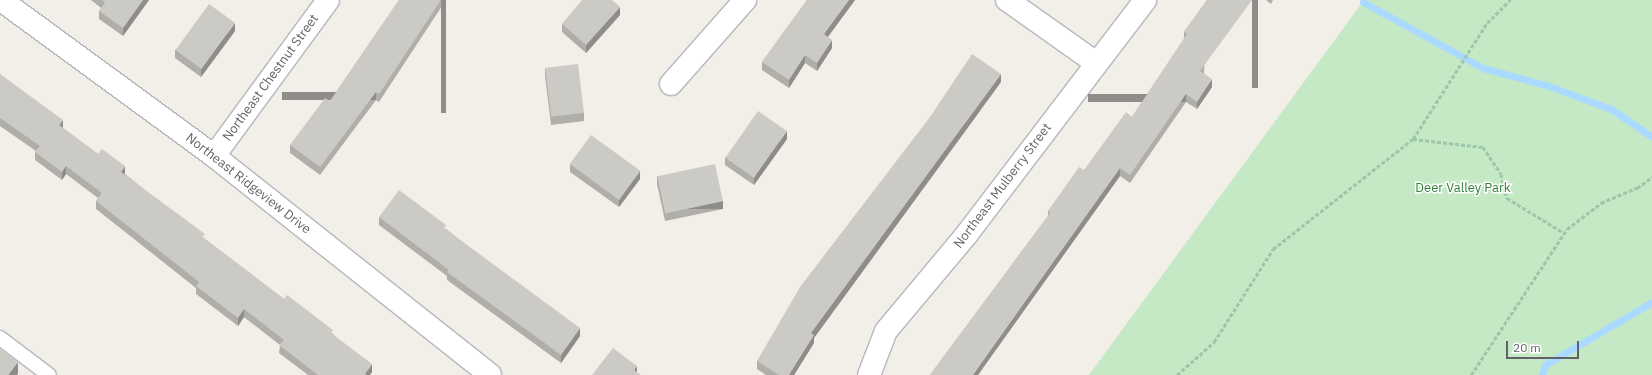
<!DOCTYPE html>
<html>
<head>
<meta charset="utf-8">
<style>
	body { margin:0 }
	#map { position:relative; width:1652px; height:375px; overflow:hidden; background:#f1efe8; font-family:"IBM Plex Sans",sans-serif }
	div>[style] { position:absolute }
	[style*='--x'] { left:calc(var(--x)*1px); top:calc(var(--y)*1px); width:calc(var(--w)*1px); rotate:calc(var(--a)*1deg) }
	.green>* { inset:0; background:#c5e8c5 }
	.stream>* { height:7px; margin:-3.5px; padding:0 3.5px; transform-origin:3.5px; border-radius:3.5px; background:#aadaff }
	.path>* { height:2.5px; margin-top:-1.25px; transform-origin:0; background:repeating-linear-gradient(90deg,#9cc7a9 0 4px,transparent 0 6px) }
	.roads { filter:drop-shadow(1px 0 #b5b8bc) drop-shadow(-1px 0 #b5b8bc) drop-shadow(0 1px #b5b8bc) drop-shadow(0 -1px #b5b8bc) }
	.service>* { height:14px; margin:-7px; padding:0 7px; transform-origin:7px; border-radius:7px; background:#fff }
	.minor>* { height:22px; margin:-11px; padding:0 11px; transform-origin:11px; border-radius:11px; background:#fff }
	.wall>* { inset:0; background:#afaea9 }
	.shaded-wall>* { inset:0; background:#8f8d8a; transform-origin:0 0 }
	.building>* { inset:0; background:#cccac5; transform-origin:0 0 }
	span { translate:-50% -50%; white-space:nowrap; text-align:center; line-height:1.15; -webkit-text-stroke:3px #fff; paint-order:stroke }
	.street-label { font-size:13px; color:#5f6368 }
	.park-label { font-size:13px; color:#348238 }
	.scale { position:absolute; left:1506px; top:341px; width:73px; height:18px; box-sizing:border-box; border:2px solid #5f6368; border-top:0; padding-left:5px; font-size:12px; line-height:14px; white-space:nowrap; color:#5f6368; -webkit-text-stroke:3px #fff; paint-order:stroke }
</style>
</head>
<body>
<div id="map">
	<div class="green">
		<div style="clip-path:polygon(1364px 0,1652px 0,1652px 375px,1089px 375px)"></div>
	</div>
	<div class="stream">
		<div style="--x:1363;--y:2;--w:137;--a:28.8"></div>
		<div style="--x:1483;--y:68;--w:68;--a:15.3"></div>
		<div style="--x:1549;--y:86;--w:66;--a:20.4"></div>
		<div style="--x:1611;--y:109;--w:50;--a:34.3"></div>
		<div style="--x:1542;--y:375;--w:10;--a:-73"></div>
		<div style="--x:1545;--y:365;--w:124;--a:-30.5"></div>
	</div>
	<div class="path">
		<div style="--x:1413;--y:139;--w:70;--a:6.5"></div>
		<div style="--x:1483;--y:147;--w:32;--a:56"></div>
		<div style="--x:1501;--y:174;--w:25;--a:76"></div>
		<div style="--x:1507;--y:198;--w:67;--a:31.6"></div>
		<div style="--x:1177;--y:375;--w:50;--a:-41.7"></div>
		<div style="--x:1214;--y:342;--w:110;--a:-57.6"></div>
		<div style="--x:1273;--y:249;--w:178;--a:-38.2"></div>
		<div style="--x:1413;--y:139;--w:138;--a:-57.5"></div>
		<div style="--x:1487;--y:23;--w:33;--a:-45"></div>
		<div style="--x:1471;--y:375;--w:175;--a:-56.7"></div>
		<div style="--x:1567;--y:229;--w:43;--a:-37.4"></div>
		<div style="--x:1601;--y:203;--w:39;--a:-23"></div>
		<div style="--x:1637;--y:188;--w:19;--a:-36"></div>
	</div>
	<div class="roads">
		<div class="service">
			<div style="--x:0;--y:338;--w:61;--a:37.1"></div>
		</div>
		<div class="minor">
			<div style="--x:1;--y:0;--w:264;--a:36.2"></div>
			<div style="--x:214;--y:156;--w:352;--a:38.4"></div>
			<div style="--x:1007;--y:0;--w:109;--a:35.3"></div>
			<div style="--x:671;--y:84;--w:112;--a:-48.6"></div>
			<div style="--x:214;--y:156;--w:193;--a:-53.8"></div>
			<div style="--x:869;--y:375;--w:47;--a:-68.9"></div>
			<div style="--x:886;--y:331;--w:126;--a:-50.1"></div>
			<div style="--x:967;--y:234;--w:294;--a:-52.7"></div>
		</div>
	</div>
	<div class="wall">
		<div style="clip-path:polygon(91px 0,149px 0,123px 36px,99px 19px,99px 11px,101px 8px)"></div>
		<div style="clip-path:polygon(399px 0,446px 0,379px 102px,376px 100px,320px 175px,290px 153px,290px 145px,330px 101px)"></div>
		<div style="clip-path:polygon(807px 0,855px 0,828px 37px,832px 48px,817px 71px,805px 63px,789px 88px,762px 70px,762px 62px)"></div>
		<div style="clip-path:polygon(1207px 0,1204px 73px,1212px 87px,1197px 109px,1186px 102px,1130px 183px,1120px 176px,978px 375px,930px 375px,1048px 216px,1048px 211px,1084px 170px,1132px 117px,1184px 39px,1184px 32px)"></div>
		<div style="clip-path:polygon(1266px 0,1273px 0,1271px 4px)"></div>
		<div style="clip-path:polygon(620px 15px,586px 53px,562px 32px,562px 24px)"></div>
		<div style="clip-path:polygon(235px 31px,201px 77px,175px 58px,175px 50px)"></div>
		<div style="clip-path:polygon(545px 68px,584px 113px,584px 121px,551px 125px,545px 76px)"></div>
		<div style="clip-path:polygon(0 74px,63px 128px,125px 174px,205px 239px,284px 299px,333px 334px,372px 372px,370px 375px,308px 375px,279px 353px,280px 345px,244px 317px,238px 326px,196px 294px,196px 288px,96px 209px,96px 201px,98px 198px,66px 174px,62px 180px,35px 160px,35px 152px,36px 151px,0 126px)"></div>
		<div style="clip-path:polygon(1001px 82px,814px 338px,814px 343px,794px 375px,766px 375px,757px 369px,757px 361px)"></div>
		<div style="clip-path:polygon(787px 139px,754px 185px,725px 165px,725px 157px)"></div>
		<div style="clip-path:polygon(570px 164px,640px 179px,619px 207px,570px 172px)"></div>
		<div style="clip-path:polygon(657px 176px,723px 209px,665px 221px,657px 184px)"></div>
		<div style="clip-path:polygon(379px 217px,446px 229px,580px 336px,561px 363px,447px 280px,447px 276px,379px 225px)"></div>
	</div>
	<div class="shaded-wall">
		<div style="clip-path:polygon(143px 0,149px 0,123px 36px,123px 28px)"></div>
		<div style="left:441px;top:0;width:5px;height:113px"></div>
		<div style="clip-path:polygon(849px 0,855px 0,824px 42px,824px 34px)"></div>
		<div style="left:1252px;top:0;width:6px;height:88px"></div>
		<div style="clip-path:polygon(620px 7px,620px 15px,586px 53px,586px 45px)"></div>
		<div style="clip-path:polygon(235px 23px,235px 31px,201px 77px,201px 69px)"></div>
		<div style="clip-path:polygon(832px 40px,832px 48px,817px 71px,817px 63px)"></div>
		<div style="clip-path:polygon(805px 55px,805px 63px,789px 88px,789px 80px)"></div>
		<div style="clip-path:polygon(1001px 74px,1001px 82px,814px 338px,814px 343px,794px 375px,789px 375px,811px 333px)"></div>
		<div style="clip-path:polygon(1212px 79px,1212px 87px,1197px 109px,1197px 102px)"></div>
		<div style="left:376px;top:92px;width:8px;height:94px;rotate:90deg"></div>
		<div style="left:1186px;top:94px;width:8px;height:98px;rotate:90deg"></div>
		<div style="clip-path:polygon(63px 120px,63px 128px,59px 125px)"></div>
		<div style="clip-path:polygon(787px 131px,787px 139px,754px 185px,754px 177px)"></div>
		<div style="clip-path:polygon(66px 166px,66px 174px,62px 180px,62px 172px)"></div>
		<div style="clip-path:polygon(125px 166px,125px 174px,121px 172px)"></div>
		<div style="clip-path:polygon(1120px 168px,1120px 176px,978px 375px,973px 375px)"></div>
		<div style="clip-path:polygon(640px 171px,640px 179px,619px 207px,619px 199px)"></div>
		<div style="left:723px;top:201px;width:8px;height:59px;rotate:90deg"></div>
		<div style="clip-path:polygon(244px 309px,244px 317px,238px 326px,238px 318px)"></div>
		<div style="clip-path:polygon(580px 328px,580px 336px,561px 363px,561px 355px)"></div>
		<div style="clip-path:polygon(18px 362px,18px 374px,17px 375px,8px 375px)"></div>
		<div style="clip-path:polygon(372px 364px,372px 372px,370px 375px,365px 375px,365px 374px)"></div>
		<div style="clip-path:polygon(637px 366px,637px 374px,634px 370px)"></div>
	</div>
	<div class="building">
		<div style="clip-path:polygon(102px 0,143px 0,123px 28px,99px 11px,105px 3px)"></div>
		<div style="clip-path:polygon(399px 0,441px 0,379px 94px,376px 92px,320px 167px,290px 145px,325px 98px,330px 101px)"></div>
		<div style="clip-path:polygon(582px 0,612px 0,620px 7px,586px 45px,562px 24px)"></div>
		<div style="clip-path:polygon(807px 0,849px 0,824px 34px,832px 40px,817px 63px,805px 55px,789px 80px,762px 62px)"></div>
		<div style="clip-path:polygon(1207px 0,1252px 0,1200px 71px,1212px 79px,1197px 102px,1186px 94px,1130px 175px,1120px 168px,973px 375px,930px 375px,1050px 213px,1048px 211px,1079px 167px,1084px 170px,1126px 112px,1132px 117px,1187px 34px,1184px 32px)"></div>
		<div style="left:209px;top:4px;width:32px;height:57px;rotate:36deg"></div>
		<div style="clip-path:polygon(972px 54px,1001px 74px,811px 333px,814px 335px,789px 375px,779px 375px,757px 361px,800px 287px,930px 117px)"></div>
		<div style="left:578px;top:64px;width:49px;height:33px;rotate:83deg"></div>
		<div style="clip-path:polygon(0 74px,63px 120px,59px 125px,98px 154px,102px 149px,125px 166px,121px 172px,205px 234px,202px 237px,284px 299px,287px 295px,333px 330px,331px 333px,372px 364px,365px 374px,367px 375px,318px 375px,279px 345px,284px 340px,244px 309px,238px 318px,196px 286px,199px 282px,96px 201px,102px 193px,66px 166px,62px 172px,35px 152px,40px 146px,0 118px)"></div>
		<div style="left:758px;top:111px;width:35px;height:57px;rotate:35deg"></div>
		<div style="left:591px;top:135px;width:61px;height:36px;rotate:36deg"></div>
		<div style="left:715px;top:164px;width:38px;height:59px;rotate:78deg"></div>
		<div style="clip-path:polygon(399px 190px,446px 225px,444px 228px,580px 328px,561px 355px,447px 272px,449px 270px,379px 217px)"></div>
		<div style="clip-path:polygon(613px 348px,637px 366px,634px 370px,641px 375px,592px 375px)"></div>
		<div style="clip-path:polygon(0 349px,18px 362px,8px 375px,0 375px)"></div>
	</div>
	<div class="street-label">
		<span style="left:271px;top:78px;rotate:-54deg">Northeast Chestnut Street</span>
		<span style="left:248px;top:184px;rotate:38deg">Northeast Ridgeview Drive</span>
		<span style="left:1003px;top:186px;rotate:-53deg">Northeast Mulberry Street</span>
	</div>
	<div class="park-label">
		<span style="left:1463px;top:188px">Deer Valley Park</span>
	</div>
	<div class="scale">20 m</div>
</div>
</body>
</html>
